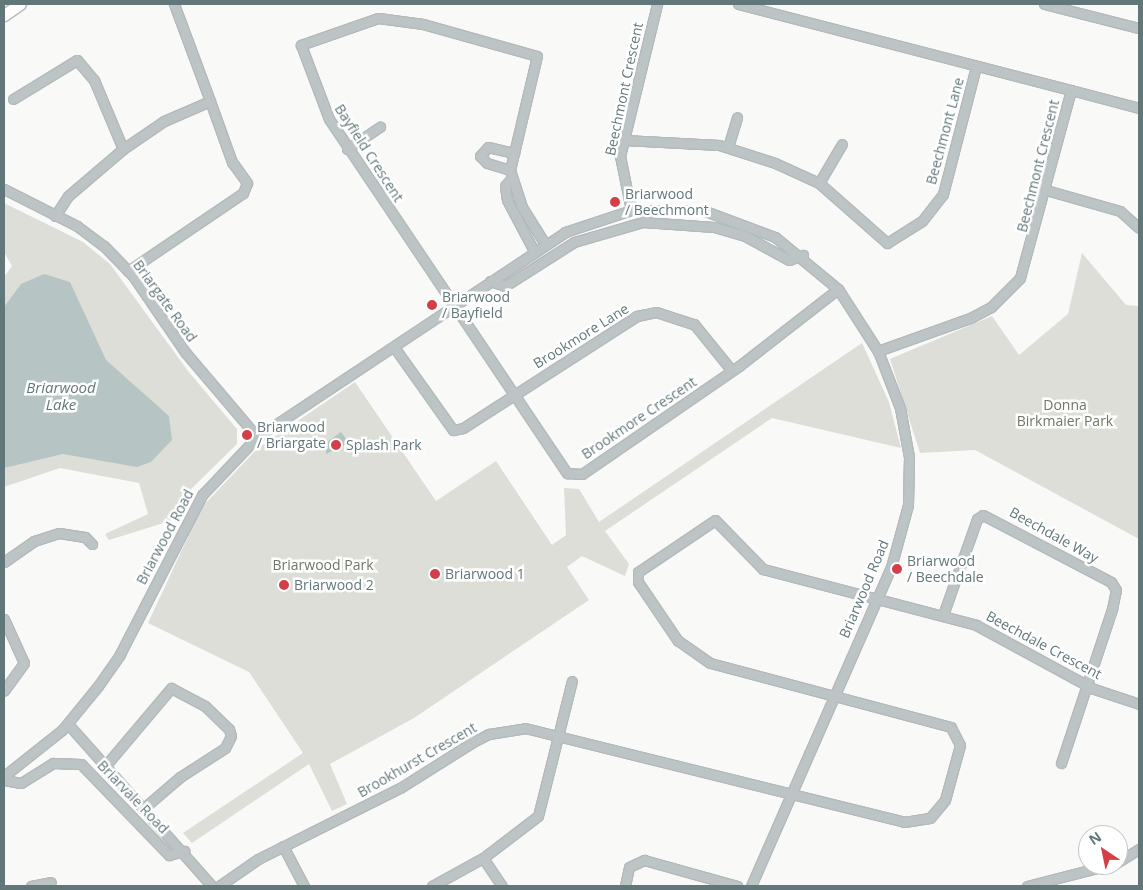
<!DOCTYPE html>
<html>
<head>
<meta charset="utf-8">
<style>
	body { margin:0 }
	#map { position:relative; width:1143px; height:890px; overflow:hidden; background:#f9f9f8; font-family:"Open Sans",sans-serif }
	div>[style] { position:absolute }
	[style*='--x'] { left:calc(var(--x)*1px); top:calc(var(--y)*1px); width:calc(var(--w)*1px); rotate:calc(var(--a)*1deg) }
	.green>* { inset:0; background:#dcded7 }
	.water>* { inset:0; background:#b6c5c4 }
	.roads { filter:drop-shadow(1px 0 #b3babc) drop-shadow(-1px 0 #b3babc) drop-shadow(0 1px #b3babc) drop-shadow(0 -1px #b3babc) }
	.minor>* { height:9px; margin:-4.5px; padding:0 4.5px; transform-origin:4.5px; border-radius:4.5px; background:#bdc4c5 }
	.major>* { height:11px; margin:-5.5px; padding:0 5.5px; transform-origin:5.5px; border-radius:5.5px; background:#fff }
	.dots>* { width:14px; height:14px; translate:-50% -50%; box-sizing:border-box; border:2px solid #fff; border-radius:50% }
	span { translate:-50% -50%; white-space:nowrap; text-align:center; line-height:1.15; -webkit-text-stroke:5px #fff; paint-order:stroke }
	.street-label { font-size:14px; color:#62777a }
	.poi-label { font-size:14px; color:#62777a }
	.left { translate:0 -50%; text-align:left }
	.park-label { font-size:14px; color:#6f7866 }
	.water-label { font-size:15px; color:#627978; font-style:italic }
	.frame { position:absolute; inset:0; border:5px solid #62777a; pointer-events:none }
	.north { position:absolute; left:1078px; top:825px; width:50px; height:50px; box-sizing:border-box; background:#fff; border:1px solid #c0c9ca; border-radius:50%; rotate:326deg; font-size:14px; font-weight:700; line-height:20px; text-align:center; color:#62777a }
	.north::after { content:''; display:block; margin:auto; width:18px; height:22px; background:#d33e48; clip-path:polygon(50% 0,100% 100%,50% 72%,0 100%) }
</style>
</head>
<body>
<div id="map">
	<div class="green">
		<div style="clip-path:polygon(4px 203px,83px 242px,110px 264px,188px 371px,237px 429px,237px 444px,185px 495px,170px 521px,109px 540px,105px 534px,148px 514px,139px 483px,60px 468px,4px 487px,4px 277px,12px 266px,4px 252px)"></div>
		<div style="clip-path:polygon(1082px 253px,1126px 305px,1139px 306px,1139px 539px,975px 450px,920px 453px,890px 359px,992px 316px,1019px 355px,1068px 314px)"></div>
		<div style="clip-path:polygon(862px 343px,889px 402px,901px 448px,772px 418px,605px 531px,629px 564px,625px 576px,582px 556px,567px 567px,589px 600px,414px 718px,330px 764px,347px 804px,332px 811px,309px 764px,192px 843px,183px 833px,303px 753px,249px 672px,148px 623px,202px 507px,258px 448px,355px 382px,436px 501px,496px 461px,552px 545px,566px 535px,564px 488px,579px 489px,599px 522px)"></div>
	</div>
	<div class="water">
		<div style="clip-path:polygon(44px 274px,70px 282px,106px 360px,169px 416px,172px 440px,151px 462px,137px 467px,63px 454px,4px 468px,4px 307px,21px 284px)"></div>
		<div style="clip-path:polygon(341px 432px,349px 443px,326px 454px,326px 443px)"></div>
	</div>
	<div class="roads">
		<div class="minor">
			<div style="--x:174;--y:4;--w:103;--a:69.6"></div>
			<div style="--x:738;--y:4;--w:344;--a:14.5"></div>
			<div style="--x:1071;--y:90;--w:195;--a:105.2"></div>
			<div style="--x:1020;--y:278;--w:41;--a:135"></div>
			<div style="--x:991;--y:307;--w:24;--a:152"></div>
			<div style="--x:970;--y:318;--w:98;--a:160.3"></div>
			<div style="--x:1044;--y:4;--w:98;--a:14.2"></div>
			<div style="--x:1071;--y:90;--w:70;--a:14.8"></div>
			<div style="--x:13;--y:99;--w:75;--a:-31.4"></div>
			<div style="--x:77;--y:60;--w:26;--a:50"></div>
			<div style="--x:94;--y:80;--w:75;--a:67.2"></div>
			<div style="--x:624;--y:140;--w:95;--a:3"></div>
			<div style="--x:719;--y:145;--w:59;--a:17.8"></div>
			<div style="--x:775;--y:163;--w:48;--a:24.4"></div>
			<div style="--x:819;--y:183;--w:91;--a:41.4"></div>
			<div style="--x:887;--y:243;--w:41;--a:-32.2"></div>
			<div style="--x:922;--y:221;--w:34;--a:-52"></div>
			<div style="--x:943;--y:194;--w:132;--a:-75.5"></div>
			<div style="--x:728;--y:147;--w:31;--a:-73"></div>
			<div style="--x:347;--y:149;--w:40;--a:-34"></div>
			<div style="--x:510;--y:170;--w:24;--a:-163"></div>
			<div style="--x:487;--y:163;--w:10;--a:-135"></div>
			<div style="--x:480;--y:156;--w:12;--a:-48"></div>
			<div style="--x:488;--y:147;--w:27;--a:13"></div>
			<div style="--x:511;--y:179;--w:9;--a:131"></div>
			<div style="--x:505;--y:186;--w:14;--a:82"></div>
			<div style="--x:507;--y:200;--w:58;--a:62.1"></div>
			<div style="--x:819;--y:183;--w:45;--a:-59.5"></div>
			<div style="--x:4;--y:189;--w:82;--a:26.9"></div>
			<div style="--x:77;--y:226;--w:34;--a:37"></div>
			<div style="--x:104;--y:246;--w:42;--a:46"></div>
			<div style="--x:133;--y:276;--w:92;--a:55.6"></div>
			<div style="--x:185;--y:352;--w:111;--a:49.7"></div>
			<div style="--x:1046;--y:190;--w:77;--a:15.8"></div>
			<div style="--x:1120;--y:211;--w:25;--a:42"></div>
			<div style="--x:631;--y:210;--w:55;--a:-101.5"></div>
			<div style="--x:620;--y:156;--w:156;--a:-76.3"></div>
			<div style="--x:55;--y:216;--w:24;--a:-57"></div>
			<div style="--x:68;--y:196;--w:72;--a:-40.5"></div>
			<div style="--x:123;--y:149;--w:50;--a:-34.3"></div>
			<div style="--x:164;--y:121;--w:50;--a:-23.5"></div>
			<div style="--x:210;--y:101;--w:65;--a:70.2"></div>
			<div style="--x:232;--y:162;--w:26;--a:54"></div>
			<div style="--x:247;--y:183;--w:11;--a:112"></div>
			<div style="--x:243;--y:193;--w:139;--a:145.9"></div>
			<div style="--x:545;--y:244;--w:44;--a:-121.9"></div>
			<div style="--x:522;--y:207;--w:39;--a:-108"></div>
			<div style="--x:510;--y:170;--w:117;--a:-76.7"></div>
			<div style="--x:537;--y:56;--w:118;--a:-164.3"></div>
			<div style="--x:423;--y:24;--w:45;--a:-172.4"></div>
			<div style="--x:378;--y:18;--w:82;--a:160.7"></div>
			<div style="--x:301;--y:45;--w:79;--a:69.3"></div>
			<div style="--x:329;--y:119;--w:427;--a:56.1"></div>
			<div style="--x:567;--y:473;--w:15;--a:4"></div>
			<div style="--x:582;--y:474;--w:191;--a:-34.5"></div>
			<div style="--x:739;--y:366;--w:125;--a:-37.9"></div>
			<div style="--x:490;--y:281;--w:16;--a:18"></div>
			<div style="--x:505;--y:286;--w:82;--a:-32.5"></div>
			<div style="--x:574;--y:242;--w:72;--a:-16.2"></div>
			<div style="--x:643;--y:222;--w:71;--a:4"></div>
			<div style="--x:714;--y:227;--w:32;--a:16"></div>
			<div style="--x:745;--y:236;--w:50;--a:28.6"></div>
			<div style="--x:789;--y:260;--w:15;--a:-20"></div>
			<div style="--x:394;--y:347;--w:102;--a:54.6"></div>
			<div style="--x:453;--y:430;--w:10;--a:-11"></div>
			<div style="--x:463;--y:428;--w:207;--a:-32.8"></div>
			<div style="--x:637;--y:316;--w:19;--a:-12"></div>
			<div style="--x:656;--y:312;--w:40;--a:18"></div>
			<div style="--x:694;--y:324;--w:60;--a:51"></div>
			<div style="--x:4;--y:562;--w:37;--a:-35"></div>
			<div style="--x:34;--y:541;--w:26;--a:-18"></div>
			<div style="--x:59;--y:533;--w:26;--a:9"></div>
			<div style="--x:85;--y:537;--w:10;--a:45"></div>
			<div style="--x:943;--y:615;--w:102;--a:-70.5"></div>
			<div style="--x:977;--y:519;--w:7;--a:-34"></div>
			<div style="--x:983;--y:515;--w:144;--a:27.6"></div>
			<div style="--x:1111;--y:582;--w:9;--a:58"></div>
			<div style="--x:1116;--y:590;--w:19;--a:102"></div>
			<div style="--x:1112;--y:609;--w:162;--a:108.3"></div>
			<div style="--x:4;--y:619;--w:48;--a:65.6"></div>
			<div style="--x:24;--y:663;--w:34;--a:126"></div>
			<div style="--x:68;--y:724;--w:217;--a:48.4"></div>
			<div style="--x:106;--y:765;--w:101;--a:-49.8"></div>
			<div style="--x:171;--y:688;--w:38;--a:28"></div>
			<div style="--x:205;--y:706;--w:33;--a:44"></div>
			<div style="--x:229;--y:729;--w:7;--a:74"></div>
			<div style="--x:231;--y:736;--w:13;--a:117"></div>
			<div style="--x:225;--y:748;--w:54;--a:147.2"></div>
			<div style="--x:180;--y:777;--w:46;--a:139.4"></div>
			<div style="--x:4;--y:776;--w:74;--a:-38.4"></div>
			<div style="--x:62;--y:730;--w:57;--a:-50.7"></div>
			<div style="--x:98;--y:686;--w:39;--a:-55"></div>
			<div style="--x:120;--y:654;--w:179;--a:-62.7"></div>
			<div style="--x:202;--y:495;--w:80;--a:-46.5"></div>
			<div style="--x:257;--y:437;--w:370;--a:-33.6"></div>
			<div style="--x:565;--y:232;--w:70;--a:-18.4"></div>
			<div style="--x:631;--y:210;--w:74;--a:0.8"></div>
			<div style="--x:705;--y:211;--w:75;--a:20.4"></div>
			<div style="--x:775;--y:237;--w:82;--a:39.5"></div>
			<div style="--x:838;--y:289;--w:74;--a:57.2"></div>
			<div style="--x:878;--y:351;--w:61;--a:68.9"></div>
			<div style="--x:900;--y:408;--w:50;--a:79.6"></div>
			<div style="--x:909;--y:457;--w:48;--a:91.2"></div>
			<div style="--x:908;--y:505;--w:64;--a:105.3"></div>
			<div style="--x:891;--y:567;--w:348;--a:113.7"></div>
			<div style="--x:4;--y:780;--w:17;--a:10"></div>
			<div style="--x:21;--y:783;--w:38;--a:-32"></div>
			<div style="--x:53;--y:763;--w:28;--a:2"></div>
			<div style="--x:81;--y:764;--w:127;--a:46"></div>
			<div style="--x:169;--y:855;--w:16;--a:-15"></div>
			<div style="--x:283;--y:846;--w:45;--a:62.3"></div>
			<div style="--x:483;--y:858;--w:34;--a:56"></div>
			<div style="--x:1118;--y:862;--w:25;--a:-32"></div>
			<div style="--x:31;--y:886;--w:20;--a:-11"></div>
			<div style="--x:219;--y:886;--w:47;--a:-34.7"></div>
			<div style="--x:258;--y:859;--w:159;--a:-26.6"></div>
			<div style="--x:400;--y:788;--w:86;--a:-32.2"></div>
			<div style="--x:473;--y:742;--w:18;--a:-27"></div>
			<div style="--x:489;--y:734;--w:36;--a:-9"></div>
			<div style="--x:525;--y:728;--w:390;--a:13.9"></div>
			<div style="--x:904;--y:822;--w:26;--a:-9"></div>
			<div style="--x:930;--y:818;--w:23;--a:-50"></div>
			<div style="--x:945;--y:800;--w:57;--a:-74.7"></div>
			<div style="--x:960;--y:745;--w:20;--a:-117"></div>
			<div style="--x:951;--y:727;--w:249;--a:-165.1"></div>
			<div style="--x:710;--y:663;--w:39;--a:-145"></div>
			<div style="--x:678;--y:641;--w:71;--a:-124.1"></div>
			<div style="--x:638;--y:582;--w:10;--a:-90"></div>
			<div style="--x:638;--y:572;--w:93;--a:-34"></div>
			<div style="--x:715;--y:520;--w:69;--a:45.6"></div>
			<div style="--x:763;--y:569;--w:220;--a:14.7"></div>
			<div style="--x:976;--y:625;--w:134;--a:28.5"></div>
			<div style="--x:1094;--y:689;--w:47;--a:18.4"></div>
			<div style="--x:432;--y:886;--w:58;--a:-28.8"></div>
			<div style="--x:483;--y:858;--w:69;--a:-37.4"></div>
			<div style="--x:538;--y:816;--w:139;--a:-75.9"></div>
			<div style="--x:625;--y:886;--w:19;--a:-78"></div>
			<div style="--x:629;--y:867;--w:17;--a:-25"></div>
			<div style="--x:644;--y:860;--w:97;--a:15.6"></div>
			<div style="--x:1027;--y:886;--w:85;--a:-14.4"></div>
		</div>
		<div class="major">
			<div style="--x:4;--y:15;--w:19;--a:-35"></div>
		</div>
	</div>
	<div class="dots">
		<div style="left:615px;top:202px;background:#d33e48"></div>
		<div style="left:432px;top:305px;background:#d33e48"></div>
		<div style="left:247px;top:435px;background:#d33e48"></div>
		<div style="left:336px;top:445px;background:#d33e48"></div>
		<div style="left:897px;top:569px;background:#d33e48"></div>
		<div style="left:435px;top:574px;background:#d33e48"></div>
		<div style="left:284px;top:585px;background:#d33e48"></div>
	</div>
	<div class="street-label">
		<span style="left:624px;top:89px;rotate:-78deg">Beechmont Crescent</span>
		<span style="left:945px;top:131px;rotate:-75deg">Beechmont Lane</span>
		<span style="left:369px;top:153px;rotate:57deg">Bayfield Crescent</span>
		<span style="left:1038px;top:166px;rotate:-76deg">Beechmont Crescent</span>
		<span style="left:165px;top:301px;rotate:54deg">Briargate Road</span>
		<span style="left:581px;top:336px;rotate:-32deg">Brookmore Lane</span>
		<span style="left:639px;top:418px;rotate:-34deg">Brookmore Crescent</span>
		<span style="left:1054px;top:535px;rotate:29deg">Beechdale Way</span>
		<span style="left:165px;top:537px;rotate:-62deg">Briarwood Road</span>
		<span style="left:864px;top:589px;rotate:-67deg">Briarwood Road</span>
		<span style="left:1044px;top:645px;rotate:28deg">Beechdale Crescent</span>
		<span style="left:417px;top:760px;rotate:-30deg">Brookhurst Crescent</span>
		<span style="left:133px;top:797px;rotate:46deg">Briarvale Road</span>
	</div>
	<div class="poi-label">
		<span class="left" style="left:625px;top:202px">Briarwood<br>/ Beechmont</span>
		<span class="left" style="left:442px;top:305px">Briarwood<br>/ Bayfield</span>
		<span class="left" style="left:257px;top:435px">Briarwood<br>/ Briargate</span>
		<span class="left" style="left:346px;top:445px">Splash Park</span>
		<span class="left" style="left:907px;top:569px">Briarwood<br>/ Beechdale</span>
		<span class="left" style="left:445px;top:574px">Briarwood 1</span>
		<span class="left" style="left:294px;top:585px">Briarwood 2</span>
	</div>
	<div class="park-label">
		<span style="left:1065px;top:413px">Donna<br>Birkmaier Park</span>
		<span style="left:323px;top:565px">Briarwood Park</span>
	</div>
	<div class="water-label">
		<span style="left:61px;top:396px">Briarwood<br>Lake</span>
	</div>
	<div class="frame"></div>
	<div class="north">N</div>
</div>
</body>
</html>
